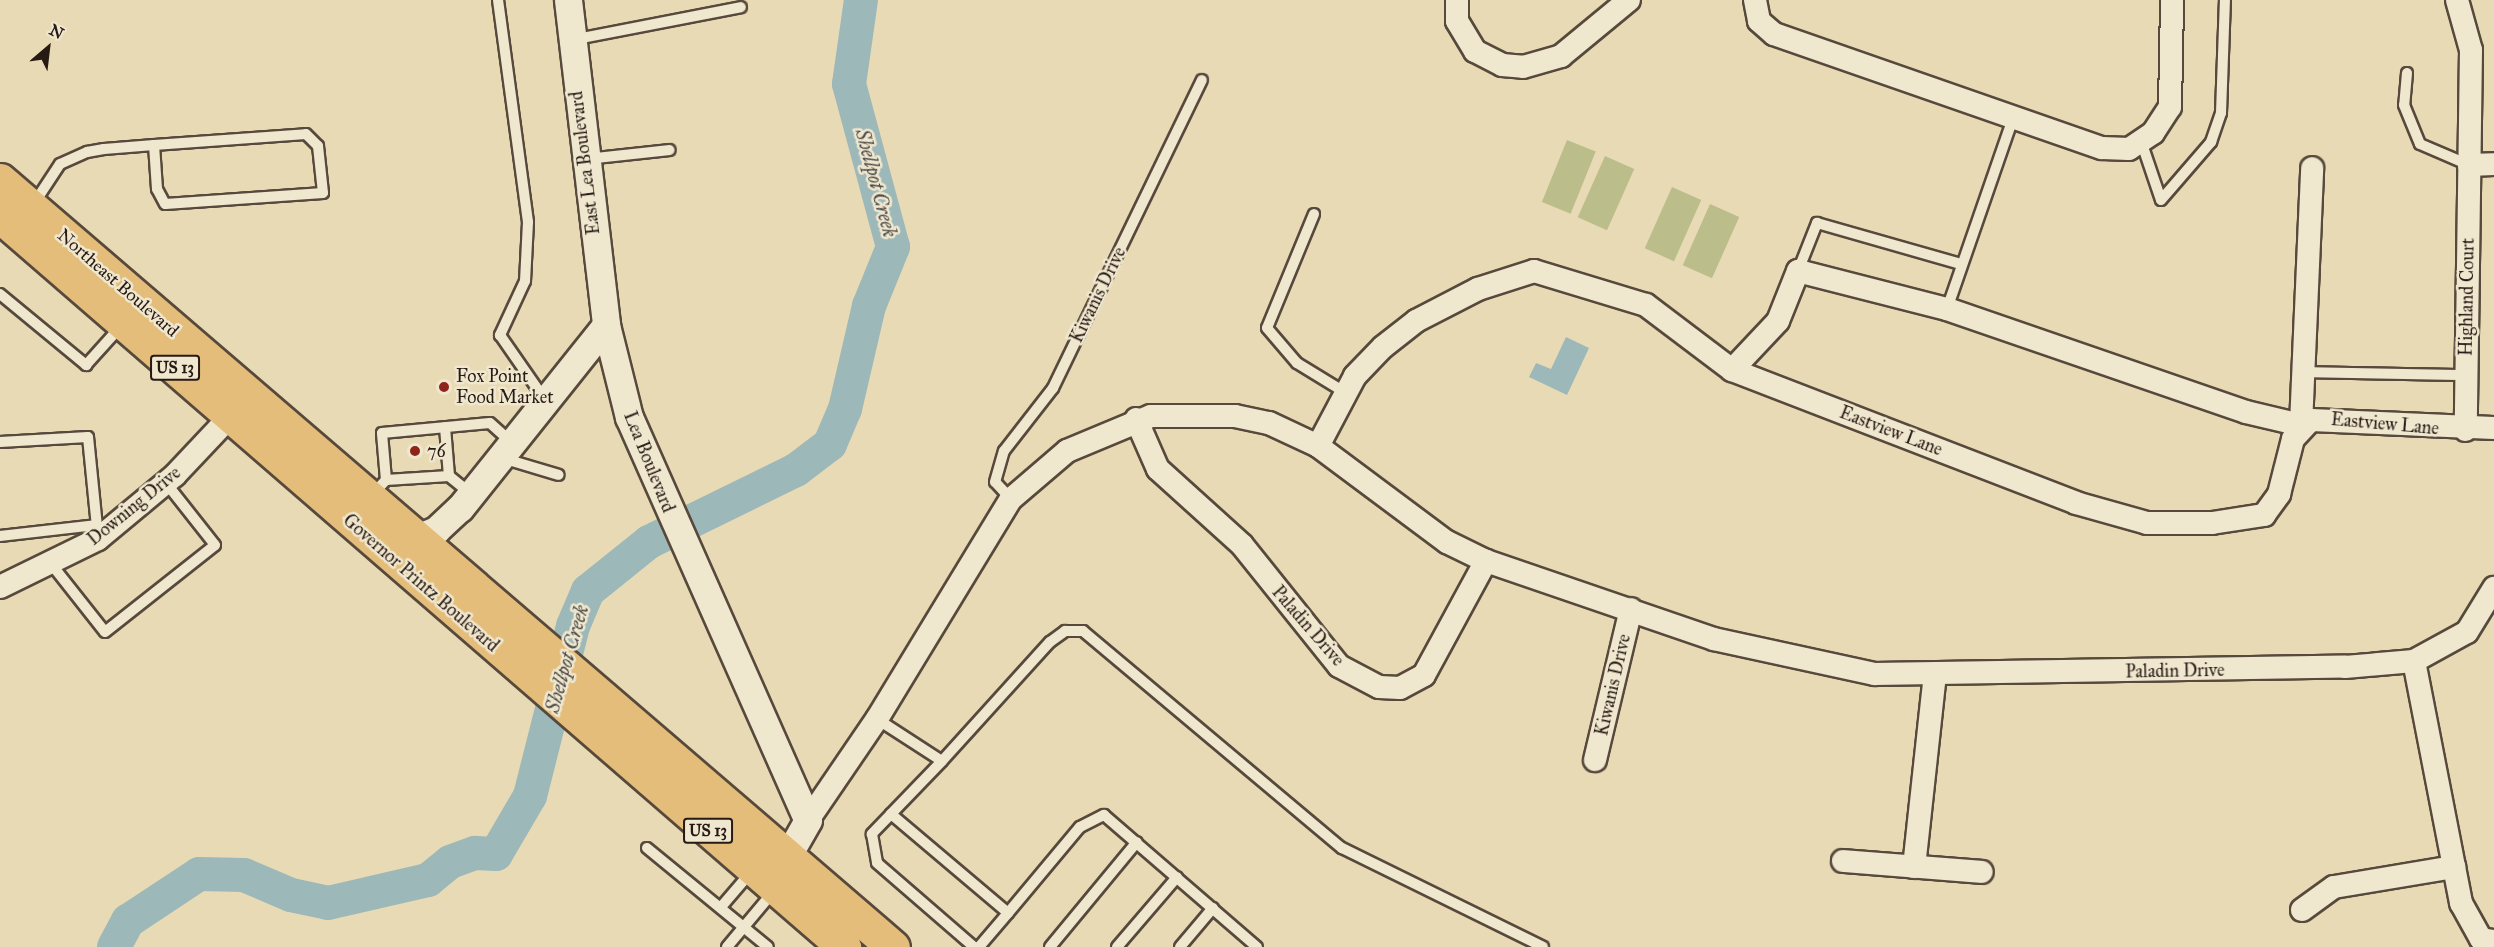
<!DOCTYPE html>
<html>
<head>
<meta charset="utf-8">
<style>
	body { margin:0 }
	#map { position:relative; width:2494px; height:947px; overflow:hidden; background:#e8dab5; font-family:"IM FELL Great Primer",serif }
	div>[style] { position:absolute }
	[style*='--x'] { left:calc(var(--x)*1px); top:calc(var(--y)*1px); width:calc(var(--w)*1px); rotate:calc(var(--a)*1deg) }
	.green>* { inset:0; background:#bbbe8a; transform-origin:0 0 }
	.water>* { inset:0; background:#9cb8b9 }
	.river>* { height:34px; margin:-17px; padding:0 17px; transform-origin:17px; border-radius:17px; background:#9cb8b9 }
	.roads { filter:drop-shadow(2px 0 #57493c) drop-shadow(-2px 0 #57493c) drop-shadow(0 2px #57493c) drop-shadow(0 -2px #57493c) }
	.service>* { height:10px; margin:-5px; padding:0 5px; transform-origin:5px; border-radius:5px; background:#f0e7cf }
	.minor>* { height:22px; margin:-11px; padding:0 11px; transform-origin:11px; border-radius:11px; background:#f0e7cf }
	.tertiary>* { height:27px; margin:-13.5px; padding:0 13.5px; transform-origin:13.5px; border-radius:13.5px; background:#f0e7cf }
	.primary>* { height:33px; margin:-16.5px; padding:0 16.5px; transform-origin:16.5px; border-radius:16.5px; background:#e4bd7a }
	.dots>* { width:16px; height:16px; translate:-50% -50%; box-sizing:border-box; border:3px solid #f0e7cf; border-radius:50% }
	span { translate:-50% -50%; white-space:nowrap; text-align:center; line-height:1.15; -webkit-text-stroke:5px #f0e7cf; paint-order:stroke }
	.shield-label span { padding:2px 4px; background:#f0e7cf; border:2px solid; border-radius:4px; -webkit-text-stroke-width:0 }
	.shield-label { font-size:16px; color:#271914; font-weight:700 }
	.street-label { font-size:18px; color:#271914 }
	.poi-label { font-size:18px; color:#271914 }
	.left { translate:0 -50%; text-align:left }
	.water-label { font-size:20px; color:#4a4946; font-style:italic }
	.north { position:absolute; left:18px; top:18px; width:60px; height:60px; -webkit-text-stroke:4px #f0e7cf; paint-order:stroke; rotate:28deg; font-size:16px; font-weight:700; line-height:24px; text-align:center; color:#271914 }
	.north::after { content:''; display:block; margin:auto; width:21px; height:27px; background:#271914; clip-path:polygon(50% 0,100% 100%,50% 72%,0 100%) }
</style>
</head>
<body>
<div id="map">
	<div class="green">
		<div style="left:1567px;top:140px;width:31px;height:67px;rotate:22deg"></div>
		<div style="left:1605px;top:156px;width:32px;height:67px;rotate:24deg"></div>
		<div style="left:1672px;top:187px;width:32px;height:67px;rotate:24deg"></div>
		<div style="left:1710px;top:204px;width:32px;height:67px;rotate:24deg"></div>
	</div>
	<div class="water">
		<div style="clip-path:polygon(1566px 337px,1589px 348px,1567px 395px,1529px 377px,1536px 363px,1551px 369px)"></div>
	</div>
	<div class="river">
		<div style="--x:114;--y:947;--w:30;--a:-62"></div>
		<div style="--x:128;--y:921;--w:85;--a:-33.5"></div>
		<div style="--x:199;--y:874;--w:45;--a:1.3"></div>
		<div style="--x:244;--y:875;--w:51;--a:23.1"></div>
		<div style="--x:291;--y:895;--w:38;--a:12"></div>
		<div style="--x:328;--y:903;--w:103;--a:-13"></div>
		<div style="--x:428;--y:880;--w:28;--a:-39"></div>
		<div style="--x:450;--y:862;--w:27;--a:-20"></div>
		<div style="--x:475;--y:853;--w:21;--a:3"></div>
		<div style="--x:496;--y:854;--w:67;--a:-59.6"></div>
		<div style="--x:530;--y:796;--w:175;--a:-75.8"></div>
		<div style="--x:573;--y:626;--w:38;--a:-67"></div>
		<div style="--x:588;--y:591;--w:78;--a:-38.8"></div>
		<div style="--x:649;--y:542;--w:164;--a:-26.1"></div>
		<div style="--x:796;--y:470;--w:43;--a:-37.4"></div>
		<div style="--x:830;--y:444;--w:38;--a:-67"></div>
		<div style="--x:845;--y:409;--w:106;--a:-76.9"></div>
		<div style="--x:869;--y:306;--w:64;--a:-67.9"></div>
		<div style="--x:893;--y:247;--w:169;--a:-105.1"></div>
		<div style="--x:849;--y:84;--w:85;--a:-81.9"></div>
	</div>
	<div class="roads">
		<div class="service">
			<div style="--x:498;--y:0;--w:224;--a:82.3"></div>
			<div style="--x:528;--y:222;--w:59;--a:92.9"></div>
			<div style="--x:525;--y:281;--w:60;--a:114.8"></div>
			<div style="--x:500;--y:335;--w:79;--a:55.3"></div>
			<div style="--x:572;--y:40;--w:172;--a:-11"></div>
			<div style="--x:2407;--y:73;--w:32;--a:95"></div>
			<div style="--x:2404;--y:105;--w:42;--a:67.7"></div>
			<div style="--x:2420;--y:144;--w:53;--a:23.2"></div>
			<div style="--x:2141;--y:141;--w:62;--a:71.3"></div>
			<div style="--x:2161;--y:200;--w:77;--a:-49.2"></div>
			<div style="--x:2211;--y:142;--w:31;--a:-71"></div>
			<div style="--x:2221;--y:113;--w:113;--a:-88"></div>
			<div style="--x:587;--y:159;--w:83;--a:-6.2"></div>
			<div style="--x:33;--y:205;--w:49;--a:-56.6"></div>
			<div style="--x:60;--y:164;--w:30;--a:-24"></div>
			<div style="--x:87;--y:152;--w:17;--a:-10"></div>
			<div style="--x:104;--y:149;--w:50;--a:-4.6"></div>
			<div style="--x:154;--y:145;--w:152;--a:-4.1"></div>
			<div style="--x:306;--y:134;--w:17;--a:45"></div>
			<div style="--x:318;--y:146;--w:47;--a:83.9"></div>
			<div style="--x:323;--y:193;--w:158;--a:176"></div>
			<div style="--x:165;--y:204;--w:17;--a:-118"></div>
			<div style="--x:157;--y:189;--w:44;--a:-93.9"></div>
			<div style="--x:1314;--y:214;--w:123;--a:112.4"></div>
			<div style="--x:1267;--y:328;--w:46;--a:49.4"></div>
			<div style="--x:1297;--y:363;--w:57;--a:31.5"></div>
			<div style="--x:1798;--y:271;--w:52;--a:-68.4"></div>
			<div style="--x:1817;--y:223;--w:150;--a:15.9"></div>
			<div style="--x:0;--y:294;--w:112;--a:39.5"></div>
			<div style="--x:86;--y:365;--w:54;--a:-48"></div>
			<div style="--x:1947;--y:309;--w:202;--a:-70.9"></div>
			<div style="--x:2304;--y:372;--w:162;--a:1.1"></div>
			<div style="--x:0;--y:442;--w:88;--a:-3.3"></div>
			<div style="--x:88;--y:437;--w:101;--a:84.3"></div>
			<div style="--x:502;--y:458;--w:59;--a:16.6"></div>
			<div style="--x:449;--y:476;--w:28;--a:39"></div>
			<div style="--x:386;--y:480;--w:63;--a:-3.6"></div>
			<div style="--x:449;--y:476;--w:49;--a:-94.7"></div>
			<div style="--x:372;--y:495;--w:21;--a:-47"></div>
			<div style="--x:386;--y:480;--w:47;--a:-94.9"></div>
			<div style="--x:382;--y:433;--w:108;--a:-5.3"></div>
			<div style="--x:490;--y:423;--w:28;--a:42"></div>
			<div style="--x:1011;--y:499;--w:23;--a:-133"></div>
			<div style="--x:995;--y:482;--w:32;--a:-74"></div>
			<div style="--x:1004;--y:451;--w:80;--a:-52.1"></div>
			<div style="--x:1053;--y:388;--w:342;--a:-64.2"></div>
			<div style="--x:0;--y:536;--w:98;--a:-6.5"></div>
			<div style="--x:52;--y:565;--w:85;--a:51.7"></div>
			<div style="--x:105;--y:632;--w:140;--a:-38.3"></div>
			<div style="--x:215;--y:545;--w:79;--a:-128.3"></div>
			<div style="--x:877;--y:719;--w:77;--a:32.9"></div>
			<div style="--x:942;--y:761;--w:74;--a:133.9"></div>
			<div style="--x:891;--y:814;--w:153;--a:40.2"></div>
			<div style="--x:1008;--y:913;--w:112;--a:-50.1"></div>
			<div style="--x:1080;--y:827;--w:27;--a:-27"></div>
			<div style="--x:1104;--y:815;--w:202;--a:40.8"></div>
			<div style="--x:942;--y:761;--w:161;--a:-47.8"></div>
			<div style="--x:1050;--y:642;--w:19;--a:-36"></div>
			<div style="--x:1065;--y:631;--w:18;--a:0"></div>
			<div style="--x:1083;--y:631;--w:338;--a:40"></div>
			<div style="--x:1342;--y:848;--w:224;--a:26.2"></div>
			<div style="--x:891;--y:814;--w:28;--a:134"></div>
			<div style="--x:872;--y:834;--w:29;--a:80"></div>
			<div style="--x:877;--y:863;--w:128;--a:40.9"></div>
			<div style="--x:647;--y:848;--w:156;--a:39.3"></div>
			<div style="--x:721;--y:907;--w:48;--a:-49.3"></div>
			<div style="--x:727;--y:947;--w:73;--a:-50"></div>
			<div style="--x:979;--y:947;--w:45;--a:-49.5"></div>
			<div style="--x:1050;--y:947;--w:136;--a:-50.4"></div>
			<div style="--x:1117;--y:947;--w:92;--a:-49.4"></div>
			<div style="--x:1180;--y:947;--w:51;--a:-49.8"></div>
		</div>
		<div class="minor">
			<div style="--x:1457;--y:0;--w:21;--a:90"></div>
			<div style="--x:1457;--y:21;--w:35;--a:59"></div>
			<div style="--x:1475;--y:51;--w:30;--a:27"></div>
			<div style="--x:1502;--y:65;--w:21;--a:5"></div>
			<div style="--x:1523;--y:67;--w:40;--a:-16"></div>
			<div style="--x:1561;--y:56;--w:88;--a:-39.5"></div>
			<div style="--x:1755;--y:0;--w:21;--a:79"></div>
			<div style="--x:1759;--y:21;--w:20;--a:41"></div>
			<div style="--x:1774;--y:34;--w:347;--a:19.2"></div>
			<div style="--x:2102;--y:148;--w:27;--a:2"></div>
			<div style="--x:2129;--y:149;--w:29;--a:-34"></div>
			<div style="--x:2153;--y:133;--w:31;--a:-57"></div>
			<div style="--x:2170;--y:107;--w:107;--a:-88.9"></div>
			<div style="--x:2457;--y:0;--w:52;--a:74.4"></div>
			<div style="--x:2471;--y:50;--w:380;--a:90.8"></div>
			<div style="--x:2469;--y:165;--w:25;--a:-2"></div>
			<div style="--x:1732;--y:370;--w:67;--a:-46.8"></div>
			<div style="--x:1778;--y:321;--w:54;--a:-68.2"></div>
			<div style="--x:1798;--y:271;--w:154;--a:14.3"></div>
			<div style="--x:1947;--y:309;--w:316;--a:19"></div>
			<div style="--x:2246;--y:412;--w:57;--a:13.3"></div>
			<div style="--x:2301;--y:425;--w:257;--a:-87.5"></div>
			<div style="--x:1136;--y:419;--w:55;--a:66.3"></div>
			<div style="--x:1158;--y:469;--w:113;--a:42.1"></div>
			<div style="--x:1242;--y:545;--w:155;--a:51.3"></div>
			<div style="--x:1339;--y:666;--w:45;--a:27.7"></div>
			<div style="--x:1379;--y:687;--w:21;--a:3"></div>
			<div style="--x:1400;--y:688;--w:27;--a:-28"></div>
			<div style="--x:1424;--y:675;--w:130;--a:-61.5"></div>
			<div style="--x:1318;--y:446;--w:79;--a:-62.1"></div>
			<div style="--x:1355;--y:376;--w:40;--a:-46"></div>
			<div style="--x:1383;--y:347;--w:42;--a:-38.2"></div>
			<div style="--x:1416;--y:321;--w:70;--a:-27.3"></div>
			<div style="--x:1478;--y:289;--w:59;--a:-17.8"></div>
			<div style="--x:1534;--y:271;--w:117;--a:16.9"></div>
			<div style="--x:1646;--y:305;--w:108;--a:37.1"></div>
			<div style="--x:1732;--y:370;--w:369;--a:21.1"></div>
			<div style="--x:2076;--y:503;--w:74;--a:15.7"></div>
			<div style="--x:2147;--y:523;--w:65;--a:0"></div>
			<div style="--x:2212;--y:523;--w:53;--a:-8.7"></div>
			<div style="--x:2264;--y:515;--w:26;--a:-54"></div>
			<div style="--x:2279;--y:494;--w:57;--a:-75.7"></div>
			<div style="--x:2293;--y:439;--w:26;--a:-47"></div>
			<div style="--x:2311;--y:420;--w:183;--a:2.5"></div>
			<div style="--x:0;--y:587;--w:109;--a:-26.1"></div>
			<div style="--x:98;--y:539;--w:100;--a:-39.7"></div>
			<div style="--x:175;--y:475;--w:95;--a:-46.7"></div>
			<div style="--x:2414;--y:661;--w:247;--a:79"></div>
			<div style="--x:2461;--y:903;--w:41;--a:60.9"></div>
			<div style="--x:2481;--y:939;--w:13;--a:9"></div>
			<div style="--x:1595;--y:760;--w:155;--a:-76.6"></div>
			<div style="--x:808;--y:820;--w:122;--a:-55.7"></div>
			<div style="--x:877;--y:719;--w:258;--a:-58.7"></div>
			<div style="--x:1011;--y:499;--w:74;--a:-40.6"></div>
			<div style="--x:1067;--y:451;--w:91;--a:-22.6"></div>
			<div style="--x:1151;--y:416;--w:84;--a:0"></div>
			<div style="--x:1235;--y:416;--w:35;--a:12"></div>
			<div style="--x:1269;--y:423;--w:54;--a:25.1"></div>
			<div style="--x:1318;--y:446;--w:161;--a:36.7"></div>
			<div style="--x:1447;--y:542;--w:43;--a:26"></div>
			<div style="--x:1486;--y:561;--w:241;--a:18.9"></div>
			<div style="--x:1714;--y:639;--w:164;--a:12.3"></div>
			<div style="--x:1874;--y:674;--w:471;--a:-0.9"></div>
			<div style="--x:2345;--y:667;--w:69;--a:-5"></div>
			<div style="--x:2414;--y:661;--w:60;--a:-28.7"></div>
			<div style="--x:2467;--y:632;--w:52;--a:-58.5"></div>
			<div style="--x:1843;--y:861;--w:139;--a:4.5"></div>
			<div style="--x:1914;--y:867;--w:193;--a:-83.8"></div>
			<div style="--x:2302;--y:910;--w:39;--a:-36"></div>
			<div style="--x:2334;--y:887;--w:122;--a:-9.5"></div>
		</div>
		<div class="tertiary">
			<div style="--x:568;--y:0;--w:327;--a:83.3"></div>
			<div style="--x:606;--y:325;--w:95;--a:76"></div>
			<div style="--x:629;--y:417;--w:441;--a:66.1"></div>
			<div style="--x:808;--y:820;--w:43;--a:119.6"></div>
			<div style="--x:414;--y:539;--w:24;--a:-22"></div>
			<div style="--x:436;--y:530;--w:33;--a:-43"></div>
			<div style="--x:460;--y:508;--w:234;--a:-51.4"></div>
		</div>
		<div class="primary">
			<div style="--x:0;--y:180;--w:1177;--a:40.66"></div>
			<div style="--x:0;--y:216;--w:1117;--a:40.9"></div>
		</div>
	</div>
	<div class="dots">
		<div style="left:444px;top:387px;background:#8f2418"></div>
		<div style="left:415px;top:451px;background:#8f2418"></div>
	</div>
	<div class="shield-label">
		<span style="left:175px;top:368px">US 13</span>
		<span style="left:708px;top:831px">US 13</span>
	</div>
	<div class="street-label">
		<span style="left:585px;top:163px;rotate:-97deg">East Lea Boulevard</span>
		<span style="left:118px;top:283px;rotate:41deg">Northeast Boulevard</span>
		<span style="left:1098px;top:295px;rotate:-64deg">Kiwanis Drive</span>
		<span style="left:2467px;top:297px;rotate:-89deg">Highland Court</span>
		<span style="left:2385px;top:424px;rotate:5deg">Eastview Lane</span>
		<span style="left:1891px;top:431px;rotate:21deg">Eastview Lane</span>
		<span style="left:649px;top:462px;rotate:68deg">Lea Boulevard</span>
		<span style="left:134px;top:506px;rotate:-39deg">Downing Drive</span>
		<span style="left:421px;top:583px;rotate:41deg">Governor Printz Boulevard</span>
		<span style="left:1308px;top:626px;rotate:49deg">Paladin Drive</span>
		<span style="left:2175px;top:671px;rotate:-1deg">Paladin Drive</span>
		<span style="left:1613px;top:685px;rotate:-77deg">Kiwanis Drive</span>
	</div>
	<div class="poi-label">
		<span class="left" style="left:456px;top:387px">Fox Point<br>Food Market</span>
		<span class="left" style="left:427px;top:451px">76</span>
	</div>
	<div class="water-label">
		<span style="left:876px;top:183px;rotate:75deg">Shellpot Creek</span>
		<span style="left:567px;top:659px;rotate:-74deg">Shellpot Creek</span>
	</div>
	<div class="north">N</div>
</div>
</body>
</html>
